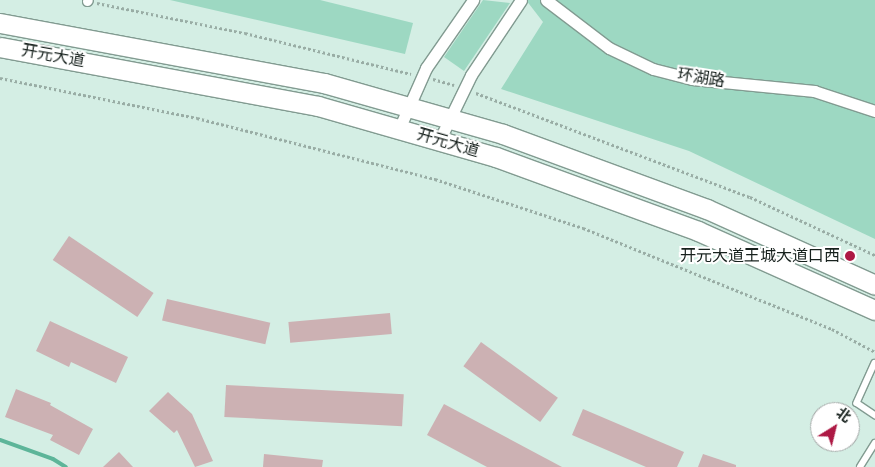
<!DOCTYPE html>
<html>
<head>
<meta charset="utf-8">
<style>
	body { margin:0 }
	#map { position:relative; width:875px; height:467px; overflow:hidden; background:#d4eee4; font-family:"Zilla Slab","Noto Sans SC",serif }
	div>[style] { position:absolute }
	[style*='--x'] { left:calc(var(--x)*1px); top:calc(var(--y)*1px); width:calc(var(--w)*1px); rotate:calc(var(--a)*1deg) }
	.green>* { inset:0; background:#9dd8c2 }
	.stream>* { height:4px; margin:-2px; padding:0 2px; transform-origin:2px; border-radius:2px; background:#5db599 }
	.building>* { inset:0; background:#ccb1b3; transform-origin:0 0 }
	.path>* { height:2.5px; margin-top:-1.25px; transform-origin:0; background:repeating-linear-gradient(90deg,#99ada5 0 2.5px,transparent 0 5px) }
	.roads { filter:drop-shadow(1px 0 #829b91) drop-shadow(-1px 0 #829b91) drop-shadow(0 1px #829b91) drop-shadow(0 -1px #829b91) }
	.service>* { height:5.5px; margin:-2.75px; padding:0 2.75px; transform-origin:2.75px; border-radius:2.75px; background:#fff }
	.pedestrian>* { height:9px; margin:-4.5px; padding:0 4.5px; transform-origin:4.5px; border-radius:4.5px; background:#fff }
	.minor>* { height:11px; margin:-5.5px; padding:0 5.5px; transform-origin:5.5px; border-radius:5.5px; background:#fff }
	.primary>* { height:19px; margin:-9.5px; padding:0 9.5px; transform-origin:9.5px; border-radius:9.5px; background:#fff }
	.dots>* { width:14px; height:14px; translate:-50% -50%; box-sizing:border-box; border:2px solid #fff; border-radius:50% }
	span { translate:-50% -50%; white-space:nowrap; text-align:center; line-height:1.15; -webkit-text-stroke:4px #fff; paint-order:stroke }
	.street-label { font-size:16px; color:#17211d }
	.poi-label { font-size:16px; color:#17211d }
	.right { translate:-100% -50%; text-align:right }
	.north { position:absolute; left:810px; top:402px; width:50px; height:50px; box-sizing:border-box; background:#fff; border:1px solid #a2a6a5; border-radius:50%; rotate:36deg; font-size:14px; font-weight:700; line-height:20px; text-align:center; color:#17211d }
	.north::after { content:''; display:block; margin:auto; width:18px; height:22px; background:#ad1944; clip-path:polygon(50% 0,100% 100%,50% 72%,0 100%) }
</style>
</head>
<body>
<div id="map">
	<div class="green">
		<div style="clip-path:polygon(170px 0,320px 0,413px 23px,405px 54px)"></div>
		<div style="clip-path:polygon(483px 0,510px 3px,464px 71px,444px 57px)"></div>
		<div style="clip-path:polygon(526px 0,875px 0,875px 239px,689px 151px,501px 89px,543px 22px)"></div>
	</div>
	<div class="stream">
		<div style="--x:0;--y:440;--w:56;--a:19.7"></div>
		<div style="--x:53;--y:459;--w:15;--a:32"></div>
	</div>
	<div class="building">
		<div style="left:69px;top:236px;width:102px;height:29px;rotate:34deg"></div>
		<div style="left:167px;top:299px;width:106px;height:22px;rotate:13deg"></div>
		<div style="left:390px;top:313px;width:21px;height:102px;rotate:85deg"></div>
		<div style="clip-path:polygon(50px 321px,128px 357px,116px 383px,71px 362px,69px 367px,36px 351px)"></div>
		<div style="left:481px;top:342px;width:95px;height:30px;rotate:36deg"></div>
		<div style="left:226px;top:385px;width:178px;height:32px;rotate:3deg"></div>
		<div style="clip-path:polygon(16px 389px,51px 403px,50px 405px,93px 429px,79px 455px,50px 440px,53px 435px,5px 417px)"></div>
		<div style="clip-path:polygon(168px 392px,192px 414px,213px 461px,195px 467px,177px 430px,174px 433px,149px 411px)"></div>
		<div style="clip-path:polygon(444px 404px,562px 467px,487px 467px,427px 435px)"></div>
		<div style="clip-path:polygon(583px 409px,684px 452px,677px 467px,646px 467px,572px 435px)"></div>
		<div style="clip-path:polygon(119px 452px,133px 467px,103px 467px)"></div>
		<div style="clip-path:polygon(264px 454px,323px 460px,322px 467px,263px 467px)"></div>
		<div style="clip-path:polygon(703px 454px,736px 465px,736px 467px,698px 467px)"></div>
	</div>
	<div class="path">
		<div style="--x:97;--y:3;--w:151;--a:11.5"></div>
		<div style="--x:245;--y:33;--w:171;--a:13.9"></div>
		<div style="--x:0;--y:78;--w:201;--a:11.5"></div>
		<div style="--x:197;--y:118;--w:246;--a:14.4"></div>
		<div style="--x:435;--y:179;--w:156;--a:18.3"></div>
		<div style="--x:583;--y:228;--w:269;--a:22.1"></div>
		<div style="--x:832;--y:329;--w:49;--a:28.1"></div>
		<div style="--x:433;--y:79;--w:22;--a:16"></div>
		<div style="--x:476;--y:93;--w:293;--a:20.8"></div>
		<div style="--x:750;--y:197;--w:138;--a:24.9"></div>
	</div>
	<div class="roads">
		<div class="service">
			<div style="--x:875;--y:363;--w:44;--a:114.2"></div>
			<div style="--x:857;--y:403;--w:22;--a:34"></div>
			<div style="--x:860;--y:467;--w:28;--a:-58"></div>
		</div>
		<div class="pedestrian">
			<div style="--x:87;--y:1;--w:1;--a:-45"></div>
		</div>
		<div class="minor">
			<div style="--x:546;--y:0;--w:79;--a:37.3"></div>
			<div style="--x:609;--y:48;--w:49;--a:25.5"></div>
			<div style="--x:653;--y:69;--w:40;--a:14.4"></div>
			<div style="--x:692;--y:79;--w:123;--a:5.6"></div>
			<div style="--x:814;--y:91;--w:64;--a:18.2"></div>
			<div style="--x:399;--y:129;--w:67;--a:-66.1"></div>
			<div style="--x:426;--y:68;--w:83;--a:-55.3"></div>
			<div style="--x:439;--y:141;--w:73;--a:-64.1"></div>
			<div style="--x:471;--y:75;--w:90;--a:-56.3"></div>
		</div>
		<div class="primary">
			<div style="--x:0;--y:23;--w:330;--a:10.5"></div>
			<div style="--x:324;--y:83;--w:186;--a:15.9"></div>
			<div style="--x:503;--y:134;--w:217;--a:20.2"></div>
			<div style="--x:707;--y:209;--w:184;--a:24.3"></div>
			<div style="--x:0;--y:47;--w:323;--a:10.5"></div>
			<div style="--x:318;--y:106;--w:185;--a:16"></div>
			<div style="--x:496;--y:157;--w:215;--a:20.1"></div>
			<div style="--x:698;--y:231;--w:194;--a:24.1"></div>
		</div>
	</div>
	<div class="dots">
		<div style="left:850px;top:256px;background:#ad1944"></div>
	</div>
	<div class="street-label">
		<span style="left:53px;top:56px;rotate:10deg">开元大道</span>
		<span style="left:701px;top:78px;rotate:9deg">环湖路</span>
		<span style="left:448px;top:143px;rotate:16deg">开元大道</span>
	</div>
	<div class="poi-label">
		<span class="right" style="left:840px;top:256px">开元大道王城大道口西</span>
	</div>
	<div class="north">北</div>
</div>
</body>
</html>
